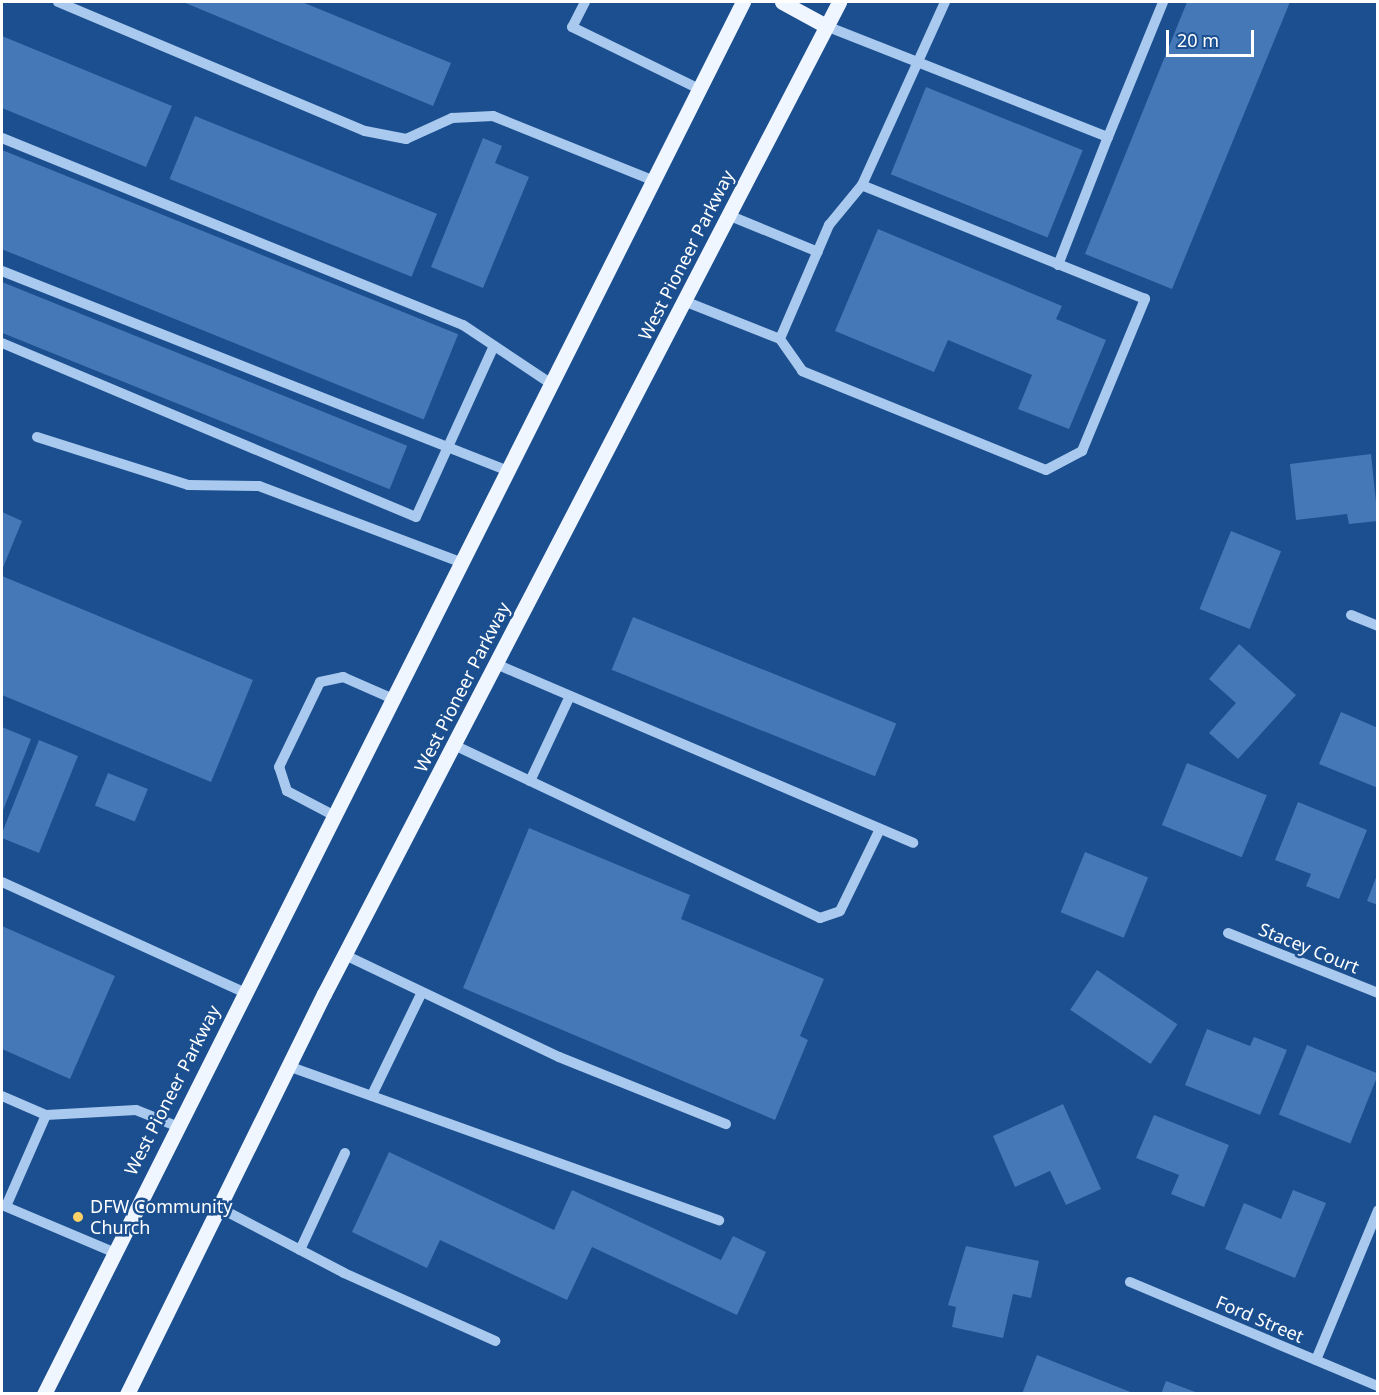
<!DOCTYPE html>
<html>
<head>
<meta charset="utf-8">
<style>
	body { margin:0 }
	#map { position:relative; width:1379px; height:1395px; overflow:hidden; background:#1b4f8f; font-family:"Noto Sans",sans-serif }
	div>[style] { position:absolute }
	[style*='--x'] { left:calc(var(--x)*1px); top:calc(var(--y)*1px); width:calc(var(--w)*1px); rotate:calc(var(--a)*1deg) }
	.building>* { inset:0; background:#4478b7; transform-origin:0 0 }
	.minor>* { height:10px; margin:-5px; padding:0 5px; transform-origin:5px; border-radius:5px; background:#a9c9ee }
	.major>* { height:15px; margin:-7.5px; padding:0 7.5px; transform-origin:7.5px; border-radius:7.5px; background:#f0f6ff }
	.dots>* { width:16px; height:16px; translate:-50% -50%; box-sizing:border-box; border:3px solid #1b4f8f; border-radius:50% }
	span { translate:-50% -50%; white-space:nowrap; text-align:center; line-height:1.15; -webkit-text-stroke:5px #1b4f8f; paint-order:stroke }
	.street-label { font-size:18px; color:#fff }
	.poi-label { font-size:18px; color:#fff }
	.left { translate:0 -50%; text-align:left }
	.frame { position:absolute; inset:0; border:3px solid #fff; pointer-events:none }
	.scale { position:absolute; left:1166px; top:30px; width:88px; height:27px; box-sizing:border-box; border:3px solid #fff; border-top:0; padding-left:8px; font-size:18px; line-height:21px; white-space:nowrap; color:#fff; -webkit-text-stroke:4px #1b4f8f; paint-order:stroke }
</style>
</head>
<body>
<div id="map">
	<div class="building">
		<div style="clip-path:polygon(183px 2px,302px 2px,451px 63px,433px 106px)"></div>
		<div style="clip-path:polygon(1187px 2px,1290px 2px,1172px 289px,1085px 254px)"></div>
		<div style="clip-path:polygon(2px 36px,172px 106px,146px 167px,2px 108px)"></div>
		<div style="left:926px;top:87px;width:169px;height:94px;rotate:22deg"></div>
		<div style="left:195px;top:116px;width:261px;height:68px;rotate:22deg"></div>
		<div style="clip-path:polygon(483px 138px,502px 146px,495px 163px,529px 177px,483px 288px,431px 267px)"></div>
		<div style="left:2px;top:150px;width:492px;height:92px;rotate:22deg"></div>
		<div style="clip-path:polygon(878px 229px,1062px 306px,1056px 319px,1106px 340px,1069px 429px,1018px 409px,1032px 375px,948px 340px,934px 372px,835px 331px)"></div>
		<div style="left:2px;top:282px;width:437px;height:47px;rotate:22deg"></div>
		<div style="clip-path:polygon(1371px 454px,1378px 521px,1349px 524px,1347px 514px,1296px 520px,1290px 464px)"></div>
		<div style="clip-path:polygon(2px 512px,22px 521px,2px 570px)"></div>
		<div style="left:1231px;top:531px;width:54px;height:84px;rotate:22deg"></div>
		<div style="clip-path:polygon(2px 576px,253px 680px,211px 782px,2px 695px)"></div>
		<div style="left:633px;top:617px;width:284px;height:57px;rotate:22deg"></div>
		<div style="clip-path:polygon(1239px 644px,1296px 695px,1238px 759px,1209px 733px,1236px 703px,1209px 679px)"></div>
		<div style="clip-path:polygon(1341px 712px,1378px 728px,1378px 788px,1319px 764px)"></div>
		<div style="clip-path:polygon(2px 727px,31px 739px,2px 813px)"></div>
		<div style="clip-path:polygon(39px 740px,78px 756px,39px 853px,2px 838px,2px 833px)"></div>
		<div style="left:1187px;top:763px;width:86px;height:67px;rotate:22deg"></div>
		<div style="left:108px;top:773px;width:43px;height:35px;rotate:22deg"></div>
		<div style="clip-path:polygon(1298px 802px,1367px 830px,1339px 899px,1306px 886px,1311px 874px,1275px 860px)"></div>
		<div style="clip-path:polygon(529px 828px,690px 895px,681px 919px,824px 979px,800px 1036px,808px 1040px,775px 1120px,463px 988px)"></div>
		<div style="left:1085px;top:852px;width:68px;height:65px;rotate:22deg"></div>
		<div style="clip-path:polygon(1377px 875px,1378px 875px,1378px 905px,1367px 901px)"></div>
		<div style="clip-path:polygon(2px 926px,115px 976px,70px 1079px,2px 1049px)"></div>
		<div style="left:1097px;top:970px;width:97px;height:48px;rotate:34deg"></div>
		<div style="clip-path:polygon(1207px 1029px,1250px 1046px,1254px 1037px,1287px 1050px,1260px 1115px,1185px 1085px)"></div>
		<div style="left:1307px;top:1045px;width:77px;height:75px;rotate:22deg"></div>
		<div style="clip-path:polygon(1063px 1104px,1101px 1189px,1066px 1205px,1050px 1171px,1015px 1187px,993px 1136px)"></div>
		<div style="clip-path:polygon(1154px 1115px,1229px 1145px,1204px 1207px,1171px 1194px,1179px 1175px,1136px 1158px)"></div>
		<div style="clip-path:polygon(389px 1152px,554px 1230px,572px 1190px,721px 1260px,733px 1236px,766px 1252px,737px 1315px,592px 1247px,567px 1300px,440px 1240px,427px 1268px,352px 1232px)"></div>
		<div style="clip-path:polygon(1293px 1190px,1326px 1203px,1295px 1278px,1225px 1249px,1244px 1203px,1281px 1219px)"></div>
		<div style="clip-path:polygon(966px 1246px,1039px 1261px,1031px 1298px,1013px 1294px,1003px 1338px,952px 1327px,956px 1307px,948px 1305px)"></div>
		<div style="clip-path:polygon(1037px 1355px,1133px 1393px,1133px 1394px,1022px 1394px)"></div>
		<div style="clip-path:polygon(1166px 1381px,1198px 1393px,1198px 1394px,1161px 1394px)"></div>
	</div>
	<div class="minor">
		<div style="--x:58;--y:2;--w:333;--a:22.8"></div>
		<div style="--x:365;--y:131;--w:42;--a:11"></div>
		<div style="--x:406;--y:139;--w:51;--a:-24.5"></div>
		<div style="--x:452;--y:118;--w:41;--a:-2.8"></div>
		<div style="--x:493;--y:116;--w:171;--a:21.9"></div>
		<div style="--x:585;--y:2;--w:28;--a:117"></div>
		<div style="--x:572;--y:27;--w:141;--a:26"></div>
		<div style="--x:826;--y:26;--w:303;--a:21.5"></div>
		<div style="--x:1108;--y:137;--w:146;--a:-67.8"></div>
		<div style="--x:2;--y:138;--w:497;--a:22.1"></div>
		<div style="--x:463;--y:325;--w:105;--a:33.7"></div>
		<div style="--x:862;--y:185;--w:52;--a:129.5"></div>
		<div style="--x:829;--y:225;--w:124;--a:113.3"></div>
		<div style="--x:780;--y:339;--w:39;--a:55"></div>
		<div style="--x:802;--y:371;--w:263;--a:22.1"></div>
		<div style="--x:1046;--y:470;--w:41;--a:-27.8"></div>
		<div style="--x:1082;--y:451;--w:165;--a:-67.5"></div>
		<div style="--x:1145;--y:299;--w:305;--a:-158.1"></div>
		<div style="--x:862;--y:185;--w:201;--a:-65.6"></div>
		<div style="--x:728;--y:215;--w:97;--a:22.3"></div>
		<div style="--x:1058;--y:265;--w:137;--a:-68.7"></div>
		<div style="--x:2;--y:271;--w:542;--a:21.55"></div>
		<div style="--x:684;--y:301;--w:103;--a:21.6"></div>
		<div style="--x:2;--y:343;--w:449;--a:22.8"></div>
		<div style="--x:416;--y:517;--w:188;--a:-65.5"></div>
		<div style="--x:37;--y:437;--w:158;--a:17.6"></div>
		<div style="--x:188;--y:485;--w:71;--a:0.8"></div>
		<div style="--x:259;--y:486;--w:215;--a:20.7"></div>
		<div style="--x:1351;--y:615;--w:29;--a:22"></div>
		<div style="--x:496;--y:664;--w:454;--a:23.2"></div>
		<div style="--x:454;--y:745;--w:405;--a:25.3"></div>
		<div style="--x:820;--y:918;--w:21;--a:-19"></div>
		<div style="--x:840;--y:911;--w:91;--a:-64"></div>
		<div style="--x:530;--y:781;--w:94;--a:-64.8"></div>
		<div style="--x:333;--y:815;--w:52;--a:-152.4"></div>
		<div style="--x:287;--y:791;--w:25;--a:-108"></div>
		<div style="--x:279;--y:767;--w:94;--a:-64.2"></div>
		<div style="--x:320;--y:682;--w:24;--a:-12"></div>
		<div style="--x:343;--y:677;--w:52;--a:23.6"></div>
		<div style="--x:2;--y:882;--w:265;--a:24.5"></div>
		<div style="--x:1228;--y:933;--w:162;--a:21.8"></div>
		<div style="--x:345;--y:955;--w:237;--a:25.5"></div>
		<div style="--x:559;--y:1057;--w:180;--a:21.9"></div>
		<div style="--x:288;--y:1066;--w:458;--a:19.7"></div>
		<div style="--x:372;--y:1095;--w:114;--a:-64.1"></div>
		<div style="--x:2;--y:1096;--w:48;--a:23.4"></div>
		<div style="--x:46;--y:1115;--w:99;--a:113.7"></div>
		<div style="--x:46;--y:1115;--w:90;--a:-3.2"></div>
		<div style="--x:136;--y:1110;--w:43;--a:21.8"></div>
		<div style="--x:2;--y:1205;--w:121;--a:22.9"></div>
		<div style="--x:218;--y:1207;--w:142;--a:27.6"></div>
		<div style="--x:344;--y:1273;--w:166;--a:24.2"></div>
		<div style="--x:300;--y:1250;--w:107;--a:-65.1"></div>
		<div style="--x:1130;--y:1282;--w:269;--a:22.8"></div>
		<div style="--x:1316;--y:1360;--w:162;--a:-67.5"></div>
	</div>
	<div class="major">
		<div style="--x:782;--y:2;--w:50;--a:28.6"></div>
		<div style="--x:44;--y:1394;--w:1558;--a:-63.34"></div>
		<div style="--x:127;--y:1394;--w:446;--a:-63.8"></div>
		<div style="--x:324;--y:994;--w:1118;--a:-62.56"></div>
	</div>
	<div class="dots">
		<div style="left:78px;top:1217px;background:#ffd166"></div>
	</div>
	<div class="street-label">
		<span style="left:686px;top:255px;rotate:-63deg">West Pioneer Parkway</span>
		<span style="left:462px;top:687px;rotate:-63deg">West Pioneer Parkway</span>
		<span style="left:1309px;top:948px;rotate:22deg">Stacey Court</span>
		<span style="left:172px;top:1090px;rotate:-63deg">West Pioneer Parkway</span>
		<span style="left:1260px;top:1319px;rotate:23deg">Ford Street</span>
	</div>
	<div class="poi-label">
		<span class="left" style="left:90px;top:1217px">DFW Community<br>Church</span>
	</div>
	<div class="frame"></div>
	<div class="scale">20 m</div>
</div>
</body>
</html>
